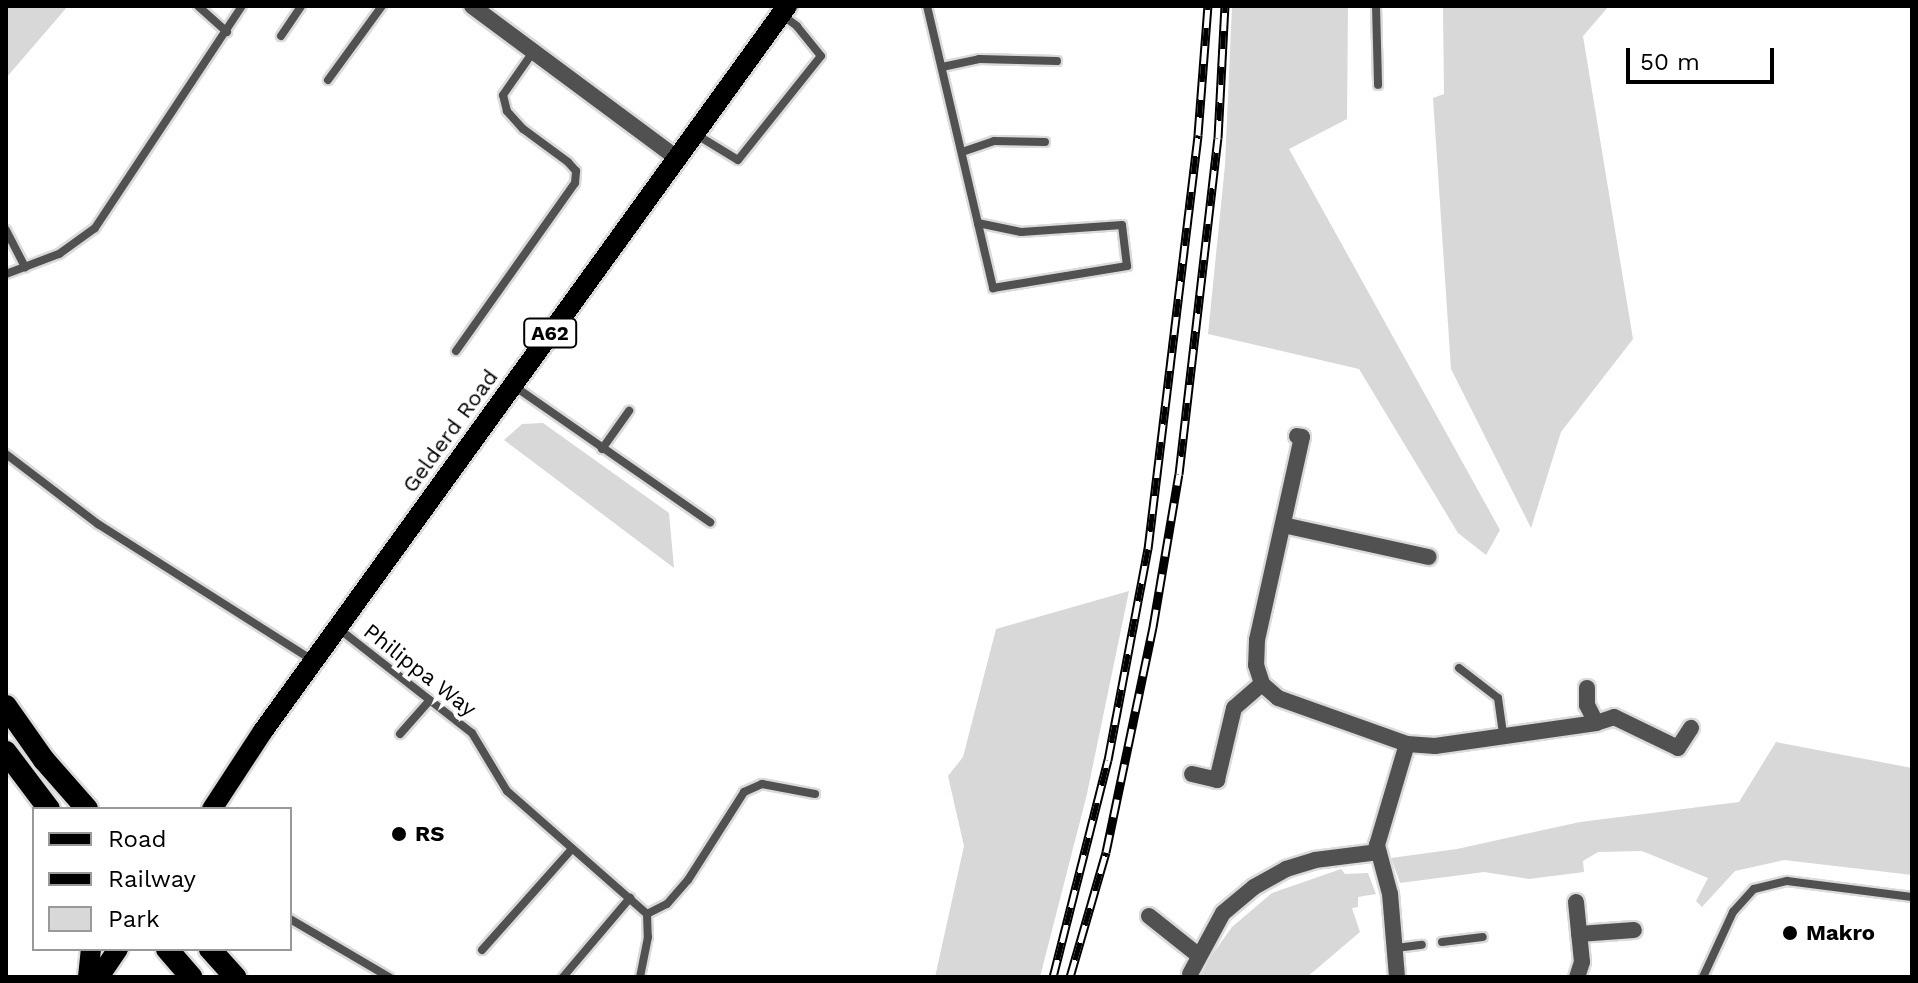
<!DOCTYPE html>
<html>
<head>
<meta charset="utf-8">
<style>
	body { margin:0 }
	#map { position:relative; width:1918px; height:983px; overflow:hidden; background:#fff; font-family:"Work Sans",sans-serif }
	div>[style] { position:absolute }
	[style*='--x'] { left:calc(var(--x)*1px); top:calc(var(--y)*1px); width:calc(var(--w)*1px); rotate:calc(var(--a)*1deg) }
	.green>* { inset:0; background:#d8d8d8 }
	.roads { filter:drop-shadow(2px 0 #dbdbdb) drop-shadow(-2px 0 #dbdbdb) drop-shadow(0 2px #dbdbdb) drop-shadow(0 -2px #dbdbdb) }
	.service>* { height:8px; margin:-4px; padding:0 4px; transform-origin:4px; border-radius:4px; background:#515151 }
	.minor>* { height:16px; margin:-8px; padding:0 8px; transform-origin:8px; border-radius:8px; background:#515151 }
	.primary>* { height:20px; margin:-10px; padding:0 10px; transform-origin:10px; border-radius:10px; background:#000 }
	.trunk>* { height:22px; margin:-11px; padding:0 11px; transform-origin:11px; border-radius:11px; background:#000 }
	.rail>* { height:9px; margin-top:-4.5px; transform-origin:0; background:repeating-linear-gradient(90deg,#fff 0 18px,#000 0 36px); box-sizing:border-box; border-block:2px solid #000 }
	.dots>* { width:22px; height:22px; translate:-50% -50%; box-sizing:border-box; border:4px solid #fff; border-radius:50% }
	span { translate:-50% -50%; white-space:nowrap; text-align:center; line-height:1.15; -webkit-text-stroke:8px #fff; paint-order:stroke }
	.shield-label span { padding:2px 6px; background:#fff; border:2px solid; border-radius:6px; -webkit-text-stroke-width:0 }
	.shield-label { font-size:20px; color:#000; font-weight:700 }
	.street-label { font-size:22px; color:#000 }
	.poi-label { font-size:22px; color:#000; font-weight:700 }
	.left { translate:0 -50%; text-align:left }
	.frame { position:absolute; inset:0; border:8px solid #000; pointer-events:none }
	.legend { position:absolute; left:32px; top:807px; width:260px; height:144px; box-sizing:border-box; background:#fff; border:2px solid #999; margin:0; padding:10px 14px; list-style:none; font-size:24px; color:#000 }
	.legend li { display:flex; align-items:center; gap:16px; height:40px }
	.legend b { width:40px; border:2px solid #999 }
	.scale { position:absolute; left:1626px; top:48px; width:148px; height:36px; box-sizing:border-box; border:4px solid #000; border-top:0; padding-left:10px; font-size:24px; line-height:28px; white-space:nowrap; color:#000; -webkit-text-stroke:6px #fff; paint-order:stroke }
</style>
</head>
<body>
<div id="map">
	<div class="green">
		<div style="clip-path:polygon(8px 6px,68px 6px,6px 78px,6px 9px)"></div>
		<div style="clip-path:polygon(1232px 6px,1348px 6px,1347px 119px,1289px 149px,1500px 530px,1486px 555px,1458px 533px,1359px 369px,1208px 334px,1225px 165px)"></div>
		<div style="clip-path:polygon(1443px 6px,1609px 6px,1583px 36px,1633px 339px,1561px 432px,1531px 528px,1451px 369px,1433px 98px,1444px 94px)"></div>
		<div style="clip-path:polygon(543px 423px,669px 513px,674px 568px,504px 440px,522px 424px)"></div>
		<div style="clip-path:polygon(1129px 591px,1087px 794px,1040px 977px,935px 977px,964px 846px,948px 776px,963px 757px,996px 629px)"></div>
		<div style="clip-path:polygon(1776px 742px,1912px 768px,1912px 875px,1784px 860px,1735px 871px,1702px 907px,1696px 901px,1708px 878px,1642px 851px,1598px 852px,1583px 861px,1584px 872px,1529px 879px,1484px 872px,1400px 883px,1391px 858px,1457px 849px,1580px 822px,1739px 802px)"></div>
		<div style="clip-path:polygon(1341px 869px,1345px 874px,1368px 873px,1376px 894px,1358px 897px,1358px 907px,1352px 908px,1360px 932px,1307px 977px,1196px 977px,1232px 927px,1272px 893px)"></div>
	</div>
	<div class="roads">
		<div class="service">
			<div style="--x:198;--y:6;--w:39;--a:42"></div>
			<div style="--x:927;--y:6;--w:290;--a:76.8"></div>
			<div style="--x:993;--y:288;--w:136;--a:-9.3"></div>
			<div style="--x:1127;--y:266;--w:41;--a:-97"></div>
			<div style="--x:1122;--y:225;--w:101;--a:176"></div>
			<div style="--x:1021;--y:232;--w:44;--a:-168.2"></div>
			<div style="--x:1376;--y:6;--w:79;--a:88.5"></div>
			<div style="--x:281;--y:36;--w:36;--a:-56"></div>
			<div style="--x:942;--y:67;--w:38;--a:-12"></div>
			<div style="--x:979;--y:59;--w:78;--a:1.5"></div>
			<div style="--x:328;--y:80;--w:92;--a:-53.9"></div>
			<div style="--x:697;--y:135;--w:48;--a:31.4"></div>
			<div style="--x:738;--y:160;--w:133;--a:-51.4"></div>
			<div style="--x:821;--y:56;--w:38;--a:-129"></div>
			<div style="--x:797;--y:26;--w:19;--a:-144"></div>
			<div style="--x:962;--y:152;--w:34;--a:-19"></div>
			<div style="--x:994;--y:141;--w:51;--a:1.1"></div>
			<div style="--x:6;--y:230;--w:42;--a:62.8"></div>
			<div style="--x:6;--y:274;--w:57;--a:-20.7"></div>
			<div style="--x:59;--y:254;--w:44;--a:-35.8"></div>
			<div style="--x:95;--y:228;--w:266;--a:-56.5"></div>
			<div style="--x:456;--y:351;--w:206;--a:-54.7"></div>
			<div style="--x:575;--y:183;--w:12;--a:-85"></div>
			<div style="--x:576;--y:171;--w:12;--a:-132"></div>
			<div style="--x:568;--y:162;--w:56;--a:-143.7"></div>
			<div style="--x:523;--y:129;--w:24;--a:-132"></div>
			<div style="--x:507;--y:111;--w:16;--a:-104"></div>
			<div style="--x:503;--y:95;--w:52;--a:-55.1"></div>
			<div style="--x:514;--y:386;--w:239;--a:34.8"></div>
			<div style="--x:602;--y:449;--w:47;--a:-54.6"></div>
			<div style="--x:6;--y:454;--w:116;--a:37.3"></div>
			<div style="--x:98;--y:524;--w:256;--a:32.4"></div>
			<div style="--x:338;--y:628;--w:170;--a:38.1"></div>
			<div style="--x:472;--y:733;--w:68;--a:58.9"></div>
			<div style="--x:507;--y:791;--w:186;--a:41.3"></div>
			<div style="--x:647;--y:914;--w:23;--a:88"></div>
			<div style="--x:648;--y:937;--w:41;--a:101.3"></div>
			<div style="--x:1459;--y:668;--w:49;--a:37.6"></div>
			<div style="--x:1498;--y:698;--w:36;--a:82"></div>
			<div style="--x:400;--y:734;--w:45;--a:-48.6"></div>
			<div style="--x:647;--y:914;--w:22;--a:-27"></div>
			<div style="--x:667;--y:904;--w:32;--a:-49"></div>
			<div style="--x:688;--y:880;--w:104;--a:-57.5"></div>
			<div style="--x:744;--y:792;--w:20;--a:-24"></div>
			<div style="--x:762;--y:784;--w:54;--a:10.7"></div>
			<div style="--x:290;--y:919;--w:115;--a:30.4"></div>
			<div style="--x:1442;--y:942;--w:41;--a:-7"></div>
			<div style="--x:1396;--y:948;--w:26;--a:-7"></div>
			<div style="--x:482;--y:950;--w:135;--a:-48.3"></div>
			<div style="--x:563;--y:977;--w:104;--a:-49.7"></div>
			<div style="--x:1703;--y:977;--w:72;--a:-65.2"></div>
			<div style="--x:1733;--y:912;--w:31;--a:-48"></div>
			<div style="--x:1754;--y:889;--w:34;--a:-14"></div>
			<div style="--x:1787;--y:881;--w:126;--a:7.3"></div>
		</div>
		<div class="minor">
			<div style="--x:472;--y:6;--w:255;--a:36.6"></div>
			<div style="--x:1297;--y:436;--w:5;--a:11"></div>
			<div style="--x:1302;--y:437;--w:208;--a:102.5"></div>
			<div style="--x:1257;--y:640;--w:25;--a:92"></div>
			<div style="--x:1256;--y:665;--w:20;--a:72"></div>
			<div style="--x:1262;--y:684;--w:21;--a:41"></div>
			<div style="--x:1278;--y:698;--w:137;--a:19.6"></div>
			<div style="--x:1407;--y:744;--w:28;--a:4"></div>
			<div style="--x:1435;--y:746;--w:163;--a:-8.1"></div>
			<div style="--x:1596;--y:723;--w:19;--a:-18"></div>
			<div style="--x:1614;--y:717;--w:71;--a:25.8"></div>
			<div style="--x:1678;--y:748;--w:24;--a:-57"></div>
			<div style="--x:1283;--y:525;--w:149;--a:12.4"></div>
			<div style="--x:1587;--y:688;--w:17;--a:90"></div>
			<div style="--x:1587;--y:705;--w:20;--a:63"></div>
			<div style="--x:1192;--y:774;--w:26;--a:13"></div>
			<div style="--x:1217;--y:780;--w:74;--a:-76.7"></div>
			<div style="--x:1234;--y:708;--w:37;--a:-41"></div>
			<div style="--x:1576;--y:902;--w:60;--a:84.3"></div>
			<div style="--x:1582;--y:962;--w:16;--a:108"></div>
			<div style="--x:1149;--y:916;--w:63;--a:38.5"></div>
			<div style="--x:1579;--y:934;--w:55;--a:-4.2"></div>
			<div style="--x:1190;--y:974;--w:69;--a:-61.6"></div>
			<div style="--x:1223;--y:913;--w:40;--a:-40"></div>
			<div style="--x:1254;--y:887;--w:37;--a:-29"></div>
			<div style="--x:1286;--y:869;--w:30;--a:-17"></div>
			<div style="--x:1315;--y:860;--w:64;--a:-7.2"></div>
			<div style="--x:1397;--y:977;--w:83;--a:-94.8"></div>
			<div style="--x:1390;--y:894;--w:51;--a:-104.9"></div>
			<div style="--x:1377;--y:845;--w:105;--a:-73.5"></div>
		</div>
		<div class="primary">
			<div style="--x:212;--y:809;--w:93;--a:-56.8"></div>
			<div style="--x:263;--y:731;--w:895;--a:-54.14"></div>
			<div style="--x:88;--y:977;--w:28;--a:-84"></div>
			<div style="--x:99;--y:977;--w:34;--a:-56"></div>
		</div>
		<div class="trunk">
			<div style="--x:6;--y:706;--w:66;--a:54.9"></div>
			<div style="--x:44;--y:760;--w:65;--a:48.7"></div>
			<div style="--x:6;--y:752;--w:71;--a:53"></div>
			<div style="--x:167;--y:949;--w:37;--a:49"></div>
			<div style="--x:210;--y:949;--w:38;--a:48"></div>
		</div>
	</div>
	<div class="rail">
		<div style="--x:1053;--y:977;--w:224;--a:-75.8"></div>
		<div style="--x:1108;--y:760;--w:215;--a:-79.3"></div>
		<div style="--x:1148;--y:549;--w:417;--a:-83.1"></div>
		<div style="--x:1198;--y:135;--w:129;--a:-85.6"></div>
		<div style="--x:1070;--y:977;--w:130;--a:-73.9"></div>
		<div style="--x:1106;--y:852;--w:230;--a:-78.2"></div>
		<div style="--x:1153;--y:627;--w:155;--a:-80.4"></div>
		<div style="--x:1179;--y:474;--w:338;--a:-83.4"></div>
		<div style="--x:1218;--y:138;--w:132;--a:-87"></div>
	</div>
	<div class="dots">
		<div style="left:399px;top:834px;background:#000"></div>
		<div style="left:1790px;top:933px;background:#000"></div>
	</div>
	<div class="shield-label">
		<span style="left:550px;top:333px">A62</span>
	</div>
	<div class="street-label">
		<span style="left:450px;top:431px;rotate:-54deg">Gelderd Road</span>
		<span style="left:420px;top:670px;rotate:38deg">Philippa Way</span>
	</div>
	<div class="poi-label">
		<span class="left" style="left:415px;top:834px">RS</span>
		<span class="left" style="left:1806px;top:933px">Makro</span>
	</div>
	<div class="frame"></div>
	<ul class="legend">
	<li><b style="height:10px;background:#000"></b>Road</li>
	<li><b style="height:10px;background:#000"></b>Railway</li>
	<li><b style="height:22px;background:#d8d8d8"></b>Park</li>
	</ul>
	<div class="scale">50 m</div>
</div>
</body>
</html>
